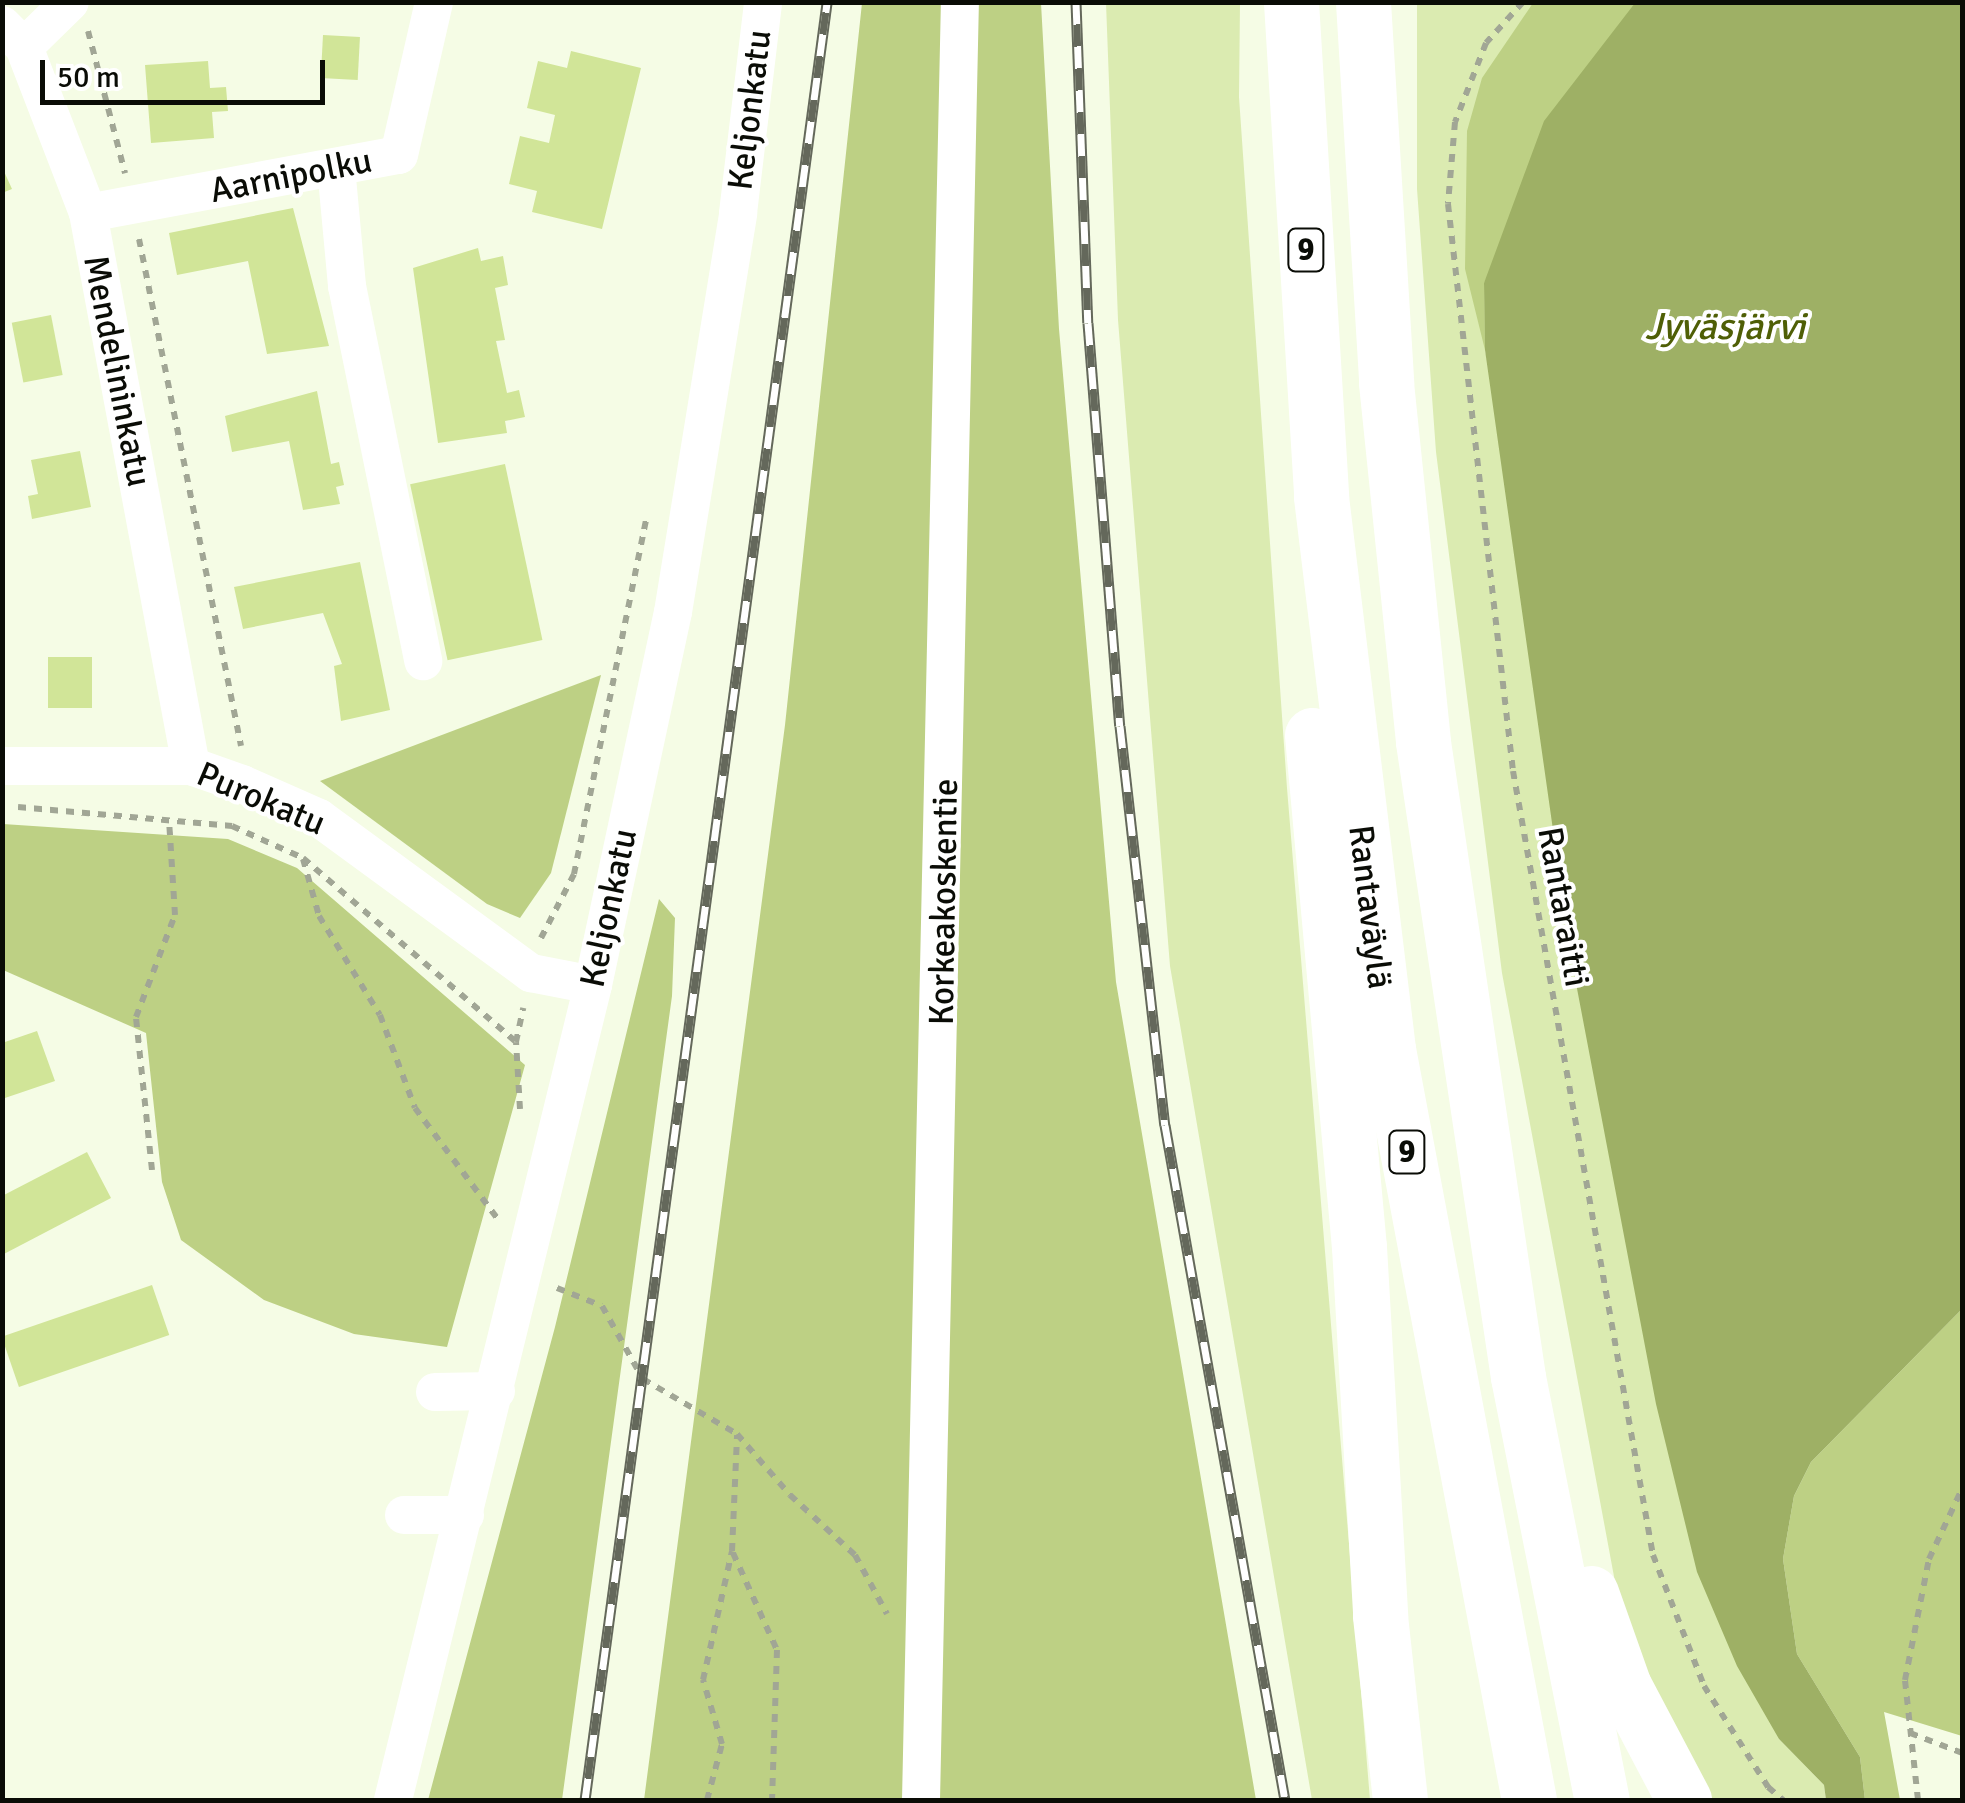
<!DOCTYPE html>
<html>
<head>
<meta charset="utf-8">
<style>
	body { margin:0 }
	#map { position:relative; width:1965px; height:1803px; overflow:hidden; background:#f5fce5; font-family:Signika,sans-serif }
	div>[style] { position:absolute }
	[style*='--x'] { left:calc(var(--x)*1px); top:calc(var(--y)*1px); width:calc(var(--w)*1px); rotate:calc(var(--a)*1deg) }
	.green>* { inset:0; background:#dbebb1 }
	.forest>* { inset:0; background:#bdd084 }
	.water>* { inset:0; background:#9eb065 }
	.building>* { inset:0; background:#d1e598; transform-origin:0 0 }
	.path>* { height:6px; margin-top:-3px; transform-origin:0; background:repeating-linear-gradient(90deg,#a1a695 0 8px,transparent 0 16px) }
	.minor>* { height:38px; margin:-19px; padding:0 19px; transform-origin:19px; border-radius:19px; background:#fff }
	.highway>* { height:55px; margin:-27.5px; padding:0 27.5px; transform-origin:27.5px; border-radius:27.5px; background:#fff }
	.rail>* { height:11px; margin-top:-5.5px; transform-origin:0; background:repeating-linear-gradient(90deg,#fff 0 22px,#64685b 0 44px); box-sizing:border-box; border-block:2px solid #64685b }
	span { translate:-50% -50%; white-space:nowrap; text-align:center; line-height:1.15; -webkit-text-stroke:8px #fff; paint-order:stroke }
	.shield-label span { padding:2px 8px; background:#fff; border:2px solid; border-radius:8px; -webkit-text-stroke-width:0 }
	.shield-label { font-size:32px; color:#0a0c06; font-weight:700 }
	.street-label { font-size:35px; color:#0a0c06 }
	.water-label { font-size:38px; color:#4f5f06; font-style:italic }
	.frame { position:absolute; inset:0; border:5px solid #0a0c06; pointer-events:none }
	.scale { position:absolute; left:40px; top:60px; width:285px; height:45px; box-sizing:border-box; border:5px solid #0a0c06; border-top:0; padding-left:12px; font-size:30px; line-height:35px; white-space:nowrap; color:#0a0c06; -webkit-text-stroke:8px #fff; paint-order:stroke }
</style>
</head>
<body>
<div id="map">
	<div class="green">
		<div style="clip-path:polygon(1106px 3px,1240px 3px,1239px 97px,1287px 788px,1370px 1800px,1312px 1800px,1170px 966px,1118px 320px)"></div>
		<div style="clip-path:polygon(1417px 3px,1635px 3px,1485px 350px,1779px 1739px,1824px 1785px,1826px 1800px,1712px 1800px,1655px 1703px,1623px 1625px,1502px 973px,1436px 452px,1417px 189px)"></div>
	</div>
	<div class="forest">
		<div style="clip-path:polygon(862px 3px,1041px 3px,1059px 329px,1116px 982px,1256px 1800px,644px 1800px,785px 725px)"></div>
		<div style="clip-path:polygon(1533px 3px,1635px 3px,1484px 283px,1485px 350px,1465px 269px,1467px 131px,1482px 78px)"></div>
		<div style="clip-path:polygon(601px 675px,551px 873px,520px 918px,487px 904px,320px 781px)"></div>
		<div style="clip-path:polygon(3px 824px,228px 839px,297px 868px,525px 1065px,447px 1347px,354px 1334px,264px 1300px,181px 1240px,162px 1182px,146px 1033px,3px 970px)"></div>
		<div style="clip-path:polygon(659px 899px,675px 918px,672px 996px,562px 1800px,428px 1800px,555px 1327px)"></div>
		<div style="clip-path:polygon(1962px 1309px,1962px 1736px,1884px 1712px,1900px 1800px,1865px 1800px,1860px 1757px,1797px 1654px,1783px 1559px,1794px 1496px,1811px 1462px)"></div>
	</div>
	<div class="water">
		<div style="clip-path:polygon(1635px 3px,1962px 3px,1962px 1309px,1811px 1462px,1794px 1496px,1783px 1559px,1797px 1654px,1860px 1757px,1865px 1800px,1826px 1800px,1824px 1785px,1779px 1739px,1737px 1666px,1697px 1572px,1656px 1404px,1571px 957px,1485px 350px,1484px 283px,1544px 121px)"></div>
	</div>
	<div class="building">
		<div style="left:323px;top:35px;width:37px;height:43px;rotate:3deg"></div>
		<div style="clip-path:polygon(571px 51px,641px 68px,602px 229px,532px 212px,537px 191px,509px 184px,520px 136px,549px 143px,555px 115px,527px 108px,538px 61px,567px 68px)"></div>
		<div style="clip-path:polygon(208px 61px,210px 88px,226px 87px,228px 111px,212px 112px,214px 138px,151px 143px,145px 65px)"></div>
		<div style="clip-path:polygon(2px 167px,12px 189px,2px 193px)"></div>
		<div style="clip-path:polygon(293px 208px,329px 346px,267px 354px,248px 261px,177px 275px,169px 233px)"></div>
		<div style="clip-path:polygon(478px 248px,481px 261px,503px 256px,508px 285px,495px 288px,505px 340px,496px 341px,507px 393px,519px 390px,525px 417px,505px 421px,507px 433px,438px 443px,413px 268px)"></div>
		<div style="left:51px;top:315px;width:61px;height:40px;rotate:79deg"></div>
		<div style="clip-path:polygon(317px 391px,331px 464px,339px 462px,344px 485px,336px 487px,340px 504px,303px 510px,289px 441px,232px 452px,225px 416px)"></div>
		<div style="clip-path:polygon(80px 451px,91px 507px,32px 519px,28px 496px,38px 494px,31px 460px)"></div>
		<div style="left:505px;top:464px;width:180px;height:97px;rotate:78deg"></div>
		<div style="clip-path:polygon(360px 562px,390px 710px,341px 721px,334px 666px,342px 664px,323px 613px,243px 629px,234px 587px)"></div>
		<div style="left:48px;top:657px;width:44px;height:51px"></div>
		<div style="clip-path:polygon(37px 1031px,55px 1081px,2px 1099px,2px 1043px)"></div>
		<div style="clip-path:polygon(87px 1152px,111px 1198px,2px 1255px,2px 1196px)"></div>
		<div style="left:152px;top:1285px;width:53px;height:159px;rotate:71deg"></div>
	</div>
	<div class="path">
		<div style="--x:1523;--y:2;--w:55;--a:132.1"></div>
		<div style="--x:1486;--y:43;--w:85;--a:111.4"></div>
		<div style="--x:1455;--y:122;--w:82;--a:94.9"></div>
		<div style="--x:1448;--y:204;--w:571;--a:83.46"></div>
		<div style="--x:1513;--y:771;--w:796;--a:79.88"></div>
		<div style="--x:1653;--y:1555;--w:141;--a:68.7"></div>
		<div style="--x:1704;--y:1686;--w:120;--a:57.6"></div>
		<div style="--x:1768;--y:1787;--w:20;--a:41"></div>
		<div style="--x:88;--y:31;--w:147;--a:75.4"></div>
		<div style="--x:139;--y:239;--w:517;--a:78.62"></div>
		<div style="--x:18;--y:807;--w:215;--a:5.1"></div>
		<div style="--x:232;--y:826;--w:78;--a:24.3"></div>
		<div style="--x:303;--y:858;--w:281;--a:40.8"></div>
		<div style="--x:303;--y:859;--w:59;--a:74.3"></div>
		<div style="--x:319;--y:916;--w:116;--a:58.4"></div>
		<div style="--x:380;--y:1015;--w:99;--a:69.4"></div>
		<div style="--x:415;--y:1108;--w:137;--a:53.3"></div>
		<div style="--x:541;--y:938;--w:72;--a:-62.7"></div>
		<div style="--x:574;--y:874;--w:365;--a:-78.5"></div>
		<div style="--x:520;--y:1109;--w:67;--a:-93.4"></div>
		<div style="--x:516;--y:1042;--w:35;--a:-78"></div>
		<div style="--x:152;--y:1170;--w:154;--a:-96"></div>
		<div style="--x:136;--y:1017;--w:109;--a:-69.1"></div>
		<div style="--x:175;--y:915;--w:96;--a:-93.6"></div>
		<div style="--x:557;--y:1288;--w:48;--a:21.8"></div>
		<div style="--x:602;--y:1306;--w:84;--a:60.7"></div>
		<div style="--x:643;--y:1379;--w:109;--a:30.3"></div>
		<div style="--x:737;--y:1434;--w:81;--a:49"></div>
		<div style="--x:790;--y:1495;--w:88;--a:42.7"></div>
		<div style="--x:855;--y:1555;--w:67;--a:61.5"></div>
		<div style="--x:733;--y:1553;--w:107;--a:65.6"></div>
		<div style="--x:777;--y:1650;--w:150;--a:91.9"></div>
		<div style="--x:1910;--y:1733;--w:56;--a:21"></div>
		<div style="--x:707;--y:1800;--w:58;--a:-75"></div>
		<div style="--x:722;--y:1744;--w:67;--a:-106.5"></div>
		<div style="--x:703;--y:1680;--w:132;--a:-77.3"></div>
		<div style="--x:732;--y:1551;--w:116;--a:-87.5"></div>
		<div style="--x:1918;--y:1800;--w:121;--a:-96.2"></div>
		<div style="--x:1905;--y:1680;--w:123;--a:-78.8"></div>
		<div style="--x:1929;--y:1559;--w:77;--a:-64.8"></div>
	</div>
	<div class="minor">
		<div style="--x:2;--y:25;--w:31;--a:45"></div>
		<div style="--x:24;--y:47;--w:178;--a:68.9"></div>
		<div style="--x:88;--y:213;--w:563;--a:79.45"></div>
		<div style="--x:24;--y:47;--w:64;--a:-44.4"></div>
		<div style="--x:336;--y:167;--w:120;--a:84.7"></div>
		<div style="--x:347;--y:286;--w:383;--a:78.5"></div>
		<div style="--x:88;--y:213;--w:316;--a:-10.6"></div>
		<div style="--x:399;--y:155;--w:157;--a:-77.1"></div>
		<div style="--x:2;--y:766;--w:189;--a:0"></div>
		<div style="--x:191;--y:766;--w:54;--a:19.4"></div>
		<div style="--x:242;--y:784;--w:84;--a:23.8"></div>
		<div style="--x:319;--y:818;--w:263;--a:36.2"></div>
		<div style="--x:531;--y:973;--w:63;--a:11"></div>
		<div style="--x:435;--y:1392;--w:61;--a:-0.9"></div>
		<div style="--x:404;--y:1515;--w:61;--a:0"></div>
		<div style="--x:393;--y:1800;--w:839;--a:-76.21"></div>
		<div style="--x:593;--y:985;--w:381;--a:-77.9"></div>
		<div style="--x:673;--y:612;--w:404;--a:-80.7"></div>
		<div style="--x:738;--y:213;--w:212;--a:-83.2"></div>
		<div style="--x:921;--y:1800;--w:1798;--a:-88.76"></div>
	</div>
	<div class="highway">
		<div style="--x:1291;--y:2;--w:496;--a:86.5"></div>
		<div style="--x:1321;--y:497;--w:556;--a:83.08"></div>
		<div style="--x:1388;--y:1049;--w:764;--a:79.37"></div>
		<div style="--x:1363;--y:2;--w:382;--a:86.5"></div>
		<div style="--x:1386;--y:383;--w:361;--a:84.1"></div>
		<div style="--x:1423;--y:742;--w:642;--a:81.49"></div>
		<div style="--x:1518;--y:1377;--w:431;--a:78.8"></div>
		<div style="--x:1312;--y:735;--w:514;--a:84.76"></div>
		<div style="--x:1359;--y:1247;--w:370;--a:86.7"></div>
		<div style="--x:1380;--y:1616;--w:185;--a:83.8"></div>
		<div style="--x:1591;--y:1593;--w:99;--a:70.5"></div>
		<div style="--x:1624;--y:1686;--w:129;--a:62.2"></div>
	</div>
	<div class="rail">
		<div style="--x:1076;--y:2;--w:321;--a:87.9"></div>
		<div style="--x:1088;--y:323;--w:404;--a:85.5"></div>
		<div style="--x:1120;--y:726;--w:402;--a:83.6"></div>
		<div style="--x:1165;--y:1125;--w:686;--a:79.92"></div>
		<div style="--x:585;--y:1800;--w:1814;--a:-82.33"></div>
	</div>
	<div class="shield-label">
		<span style="left:1306px;top:250px">9</span>
		<span style="left:1407px;top:1152px">9</span>
	</div>
	<div class="street-label">
		<span style="left:750px;top:110px;rotate:-83deg">Keljonkatu</span>
		<span style="left:291px;top:176px;rotate:-11deg">Aarnipolku</span>
		<span style="left:117px;top:371px;rotate:79deg">Mendelininkatu</span>
		<span style="left:261px;top:799px;rotate:23deg">Purokatu</span>
		<span style="left:944px;top:902px;rotate:-89deg">Korkeakoskentie</span>
		<span style="left:1370px;top:907px;rotate:83deg">Rantaväylä</span>
		<span style="left:1563px;top:907px;rotate:80deg">Rantaraitti</span>
		<span style="left:609px;top:908px;rotate:-78deg">Keljonkatu</span>
	</div>
	<div class="water-label">
		<span style="left:1725px;top:327px">Jyväsjärvi</span>
	</div>
	<div class="frame"></div>
	<div class="scale">50 m</div>
</div>
</body>
</html>
